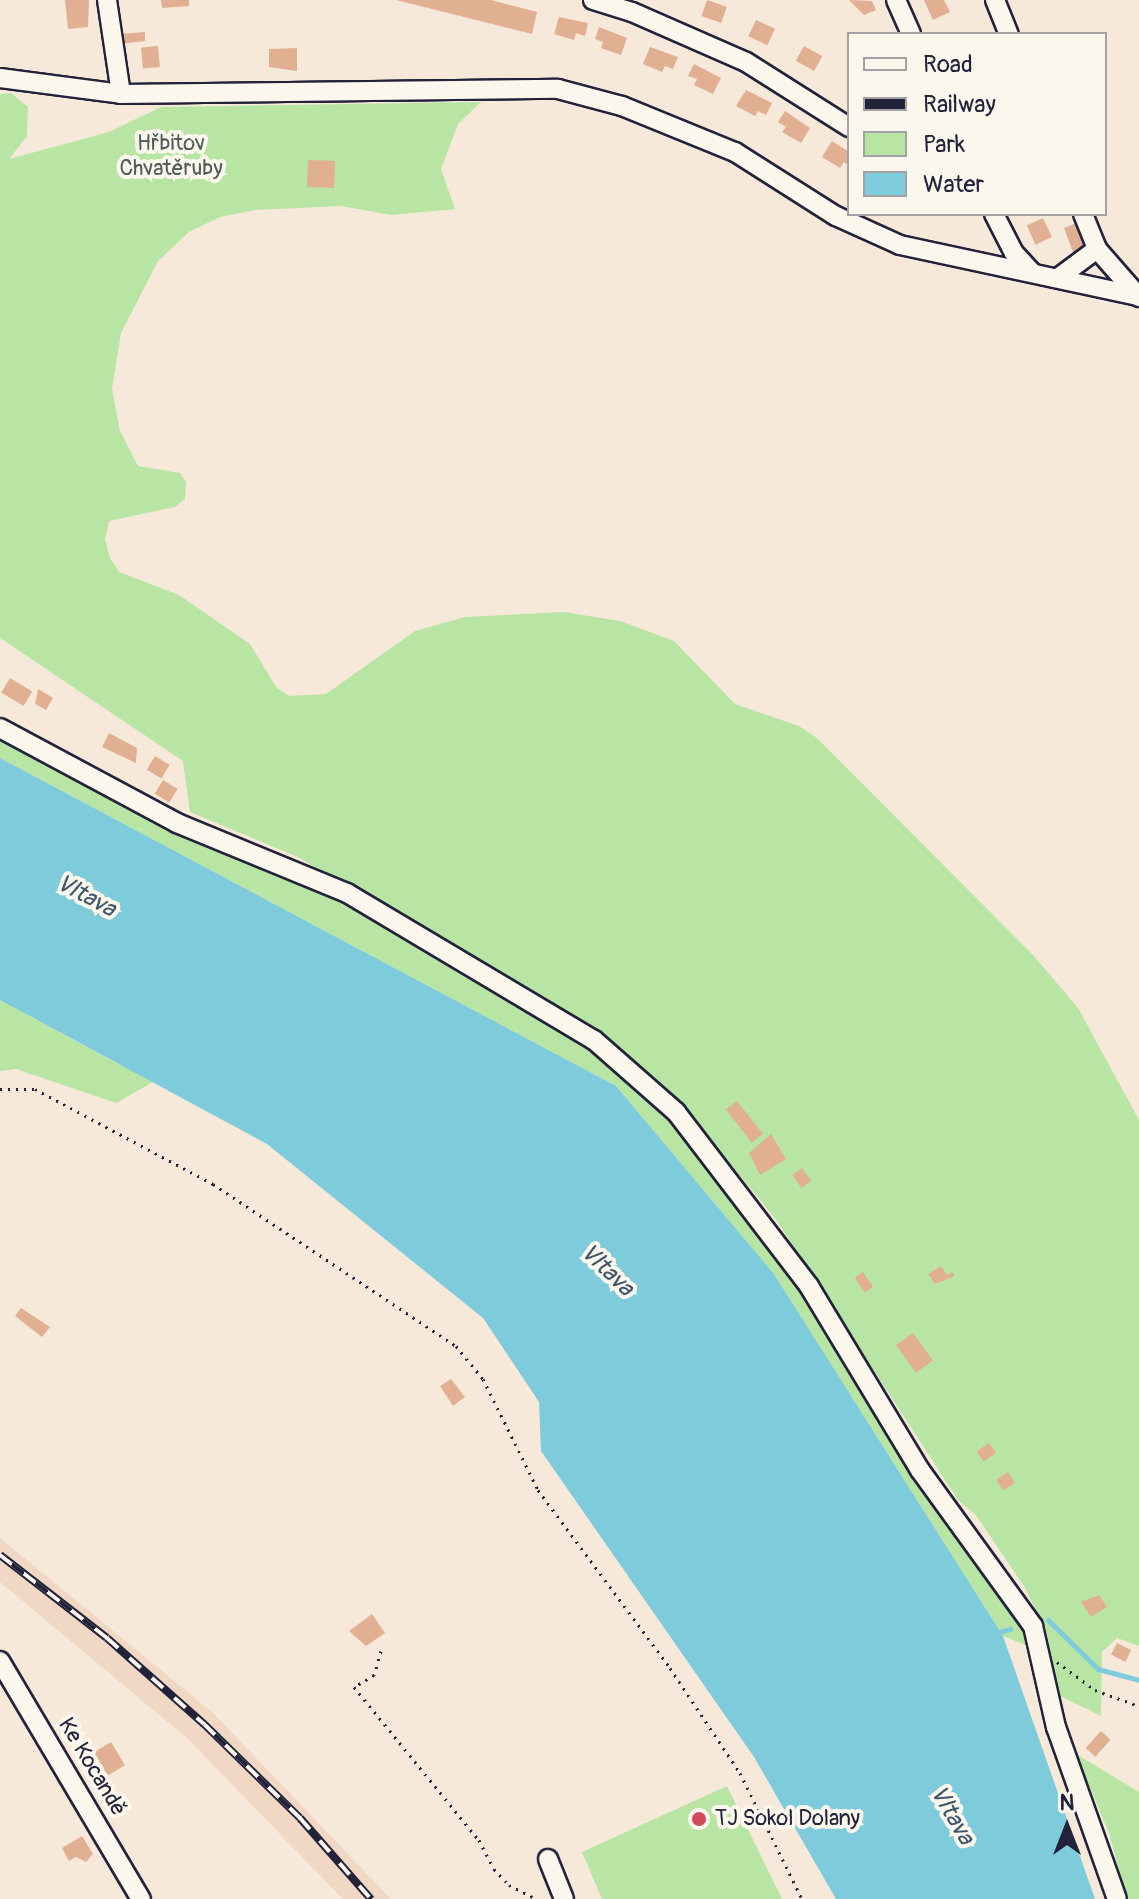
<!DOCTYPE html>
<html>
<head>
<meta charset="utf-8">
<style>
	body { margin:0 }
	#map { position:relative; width:1139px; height:1899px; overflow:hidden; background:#f6e9da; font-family:Pangolin,sans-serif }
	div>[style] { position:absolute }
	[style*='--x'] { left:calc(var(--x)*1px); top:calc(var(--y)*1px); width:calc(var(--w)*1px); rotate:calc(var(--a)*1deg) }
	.built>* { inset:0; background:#f0d8c5 }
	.green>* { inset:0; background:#b8e5a3 }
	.water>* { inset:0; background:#7eccdb }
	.stream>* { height:5px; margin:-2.5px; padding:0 2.5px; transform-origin:2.5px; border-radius:2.5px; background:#7eccdb }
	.building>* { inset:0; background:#e1b093; transform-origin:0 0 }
	.path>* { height:3px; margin-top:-1.5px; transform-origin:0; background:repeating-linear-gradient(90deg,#22223b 0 2px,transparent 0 8px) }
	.roads { filter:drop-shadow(2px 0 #22223b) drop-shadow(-2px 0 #22223b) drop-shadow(0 2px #22223b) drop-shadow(0 -2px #22223b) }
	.minor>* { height:18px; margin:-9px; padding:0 9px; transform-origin:9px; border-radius:9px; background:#fbf7ec }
	.rail>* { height:8px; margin-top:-4px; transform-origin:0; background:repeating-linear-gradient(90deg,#fbf7ec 0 15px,#22223b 0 30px); box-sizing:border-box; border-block:2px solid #22223b }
	.dots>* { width:22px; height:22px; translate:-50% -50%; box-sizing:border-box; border:4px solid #fbf7ec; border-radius:50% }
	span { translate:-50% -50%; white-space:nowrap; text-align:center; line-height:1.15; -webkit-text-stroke:8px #fbf7ec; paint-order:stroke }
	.park-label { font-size:22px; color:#4f5c5a }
	.street-label { font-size:22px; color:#22223b }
	.poi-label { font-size:22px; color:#22223b }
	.left { translate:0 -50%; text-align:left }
	.water-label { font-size:24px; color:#3e556b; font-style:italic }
	.legend { position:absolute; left:847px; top:32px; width:260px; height:184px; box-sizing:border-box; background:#fbf7ec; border:2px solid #a4a2a5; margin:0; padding:10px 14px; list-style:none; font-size:24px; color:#22223b }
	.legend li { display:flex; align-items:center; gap:16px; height:40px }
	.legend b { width:40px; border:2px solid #a4a2a5 }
	.north { position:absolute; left:1027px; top:1787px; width:80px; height:80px; -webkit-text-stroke:6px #fbf7ec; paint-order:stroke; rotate:0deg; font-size:22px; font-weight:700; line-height:32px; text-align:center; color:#22223b }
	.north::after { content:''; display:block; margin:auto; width:28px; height:36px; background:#22223b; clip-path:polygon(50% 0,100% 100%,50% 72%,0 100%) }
</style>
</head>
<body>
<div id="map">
	<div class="built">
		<div style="clip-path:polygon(0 1538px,213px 1713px,391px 1899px,343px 1899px,188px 1739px,0 1582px)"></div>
	</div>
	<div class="green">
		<div style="clip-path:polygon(11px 93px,28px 107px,27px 136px,9px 159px,109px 132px,161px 107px,481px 102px,458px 124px,441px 169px,455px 209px,391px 215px,341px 206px,255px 210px,220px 217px,189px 232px,158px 261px,121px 333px,112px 389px,120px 431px,138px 466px,180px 473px,186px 482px,185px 499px,175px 507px,109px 521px,105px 539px,110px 558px,119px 572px,179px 595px,250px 644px,276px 687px,289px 696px,326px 694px,415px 631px,465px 617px,564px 612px,620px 621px,674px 641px,735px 704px,799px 726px,817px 738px,1033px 955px,1078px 1008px,1139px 1120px,1139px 1646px,1117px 1638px,1102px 1652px,1101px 1716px,1060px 1696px,1045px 1628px,1024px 1586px,975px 1514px,958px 1500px,777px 1221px,684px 1107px,528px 987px,448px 949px,298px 857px,190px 812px,183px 761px,0 638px,0 94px)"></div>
		<div style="clip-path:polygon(0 728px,177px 823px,347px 893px,516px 991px,676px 1112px,769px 1229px,1041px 1651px,1003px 1636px,774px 1274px,616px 1086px,0 758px)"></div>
		<div style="clip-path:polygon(0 1000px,116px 1063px,155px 1081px,116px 1103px,16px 1069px,0 1071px)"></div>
		<div style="clip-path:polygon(1076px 1754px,1139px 1792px,1139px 1899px,1127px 1899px,1109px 1833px)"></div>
		<div style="clip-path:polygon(727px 1786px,782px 1899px,602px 1899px,582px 1852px)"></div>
	</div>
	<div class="water">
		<div style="clip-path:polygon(0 758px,616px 1086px,774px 1274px,1003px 1636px,1095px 1899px,836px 1899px,754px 1757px,541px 1451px,539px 1402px,483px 1318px,267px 1144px,0 1000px)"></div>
	</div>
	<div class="stream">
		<div style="--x:1048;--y:1620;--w:70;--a:44.4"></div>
		<div style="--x:1098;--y:1669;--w:42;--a:15"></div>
		<div style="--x:996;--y:1633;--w:15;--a:-16"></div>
	</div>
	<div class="building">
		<div style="clip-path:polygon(65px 0,89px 0,88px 27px,68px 29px)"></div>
		<div style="clip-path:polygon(161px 0,189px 0,189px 6px,162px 8px)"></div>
		<div style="clip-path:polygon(396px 0,491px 0,537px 12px,532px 34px)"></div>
		<div style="left:707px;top:0;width:21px;height:17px;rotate:19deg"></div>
		<div style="clip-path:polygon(849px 0,872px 1px,876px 10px,864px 15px)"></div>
		<div style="clip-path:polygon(924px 0,944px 0,950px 12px,933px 20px)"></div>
		<div style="clip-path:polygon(559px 17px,588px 23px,585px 36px,576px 33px,574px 40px,554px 34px)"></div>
		<div style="left:756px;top:20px;width:21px;height:18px;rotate:25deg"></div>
		<div style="clip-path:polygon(599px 27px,627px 38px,621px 55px,601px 48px,603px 42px,595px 39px)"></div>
		<div style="clip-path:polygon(145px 32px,145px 41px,120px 44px,119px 34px)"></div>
		<div style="left:158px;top:46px;width:21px;height:17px;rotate:85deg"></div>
		<div style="left:804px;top:46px;width:21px;height:17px;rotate:29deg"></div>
		<div style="clip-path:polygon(650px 47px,678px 57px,673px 69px,665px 66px,662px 72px,643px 64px)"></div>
		<div style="clip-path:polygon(297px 48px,297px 71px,269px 67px,269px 49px)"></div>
		<div style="clip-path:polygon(694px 64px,721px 78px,713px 94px,694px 85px,697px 79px,688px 76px)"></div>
		<div style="clip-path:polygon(746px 90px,772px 103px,766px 115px,758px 111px,755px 116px,736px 106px)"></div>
		<div style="clip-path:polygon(785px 111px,810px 128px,801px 143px,782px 132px,786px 127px,778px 122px)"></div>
		<div style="clip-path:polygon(832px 141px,849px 152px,849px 166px,844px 162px,840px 168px,822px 157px)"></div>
		<div style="left:308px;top:160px;width:27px;height:27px;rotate:2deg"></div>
		<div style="left:1043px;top:218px;width:21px;height:18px;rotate:65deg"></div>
		<div style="clip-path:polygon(1077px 223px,1084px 247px,1073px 252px,1064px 228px)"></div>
		<div style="left:10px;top:678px;width:26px;height:17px;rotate:31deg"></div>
		<div style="clip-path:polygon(38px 689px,53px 698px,46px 710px,35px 704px)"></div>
		<div style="clip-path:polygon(109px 733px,137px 748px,136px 763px,102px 747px)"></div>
		<div style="left:155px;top:756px;width:17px;height:16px;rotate:31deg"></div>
		<div style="left:163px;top:780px;width:17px;height:16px;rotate:31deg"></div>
		<div style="left:737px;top:1101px;width:42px;height:14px;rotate:52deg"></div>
		<div style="clip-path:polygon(771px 1134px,786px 1159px,760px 1175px,749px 1153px)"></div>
		<div style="left:802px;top:1168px;width:16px;height:12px;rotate:55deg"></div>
		<div style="clip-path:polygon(941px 1266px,947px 1275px,952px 1272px,955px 1276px,935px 1284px,928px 1274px)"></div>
		<div style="left:863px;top:1272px;width:18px;height:10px;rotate:56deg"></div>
		<div style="clip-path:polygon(21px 1308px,50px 1327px,42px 1337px,15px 1316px)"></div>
		<div style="left:913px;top:1333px;width:34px;height:21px;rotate:54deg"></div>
		<div style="clip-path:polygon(451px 1379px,465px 1397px,453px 1406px,440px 1386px)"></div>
		<div style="left:989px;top:1443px;width:12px;height:15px;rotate:55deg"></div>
		<div style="left:1008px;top:1472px;width:13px;height:14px;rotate:58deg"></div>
		<div style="clip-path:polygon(1099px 1595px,1107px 1607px,1091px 1617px,1081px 1602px)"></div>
		<div style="clip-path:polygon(372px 1614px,385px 1633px,366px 1646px,349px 1631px)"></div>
		<div style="left:1117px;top:1643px;width:16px;height:13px;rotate:27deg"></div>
		<div style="left:1101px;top:1731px;width:13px;height:23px;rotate:42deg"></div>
		<div style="left:111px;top:1742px;width:27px;height:20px;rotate:59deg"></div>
		<div style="clip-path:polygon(82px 1836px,93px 1854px,86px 1862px,76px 1857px,69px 1861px,62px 1848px)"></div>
	</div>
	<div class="path">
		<div style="--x:0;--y:1089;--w:35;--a:0"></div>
		<div style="--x:35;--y:1089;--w:202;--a:28.1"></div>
		<div style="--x:213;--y:1184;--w:292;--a:33.7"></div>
		<div style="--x:456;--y:1346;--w:43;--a:50.7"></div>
		<div style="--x:483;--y:1379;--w:124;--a:63.6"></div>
		<div style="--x:538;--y:1490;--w:222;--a:53.4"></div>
		<div style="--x:670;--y:1668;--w:126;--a:56.3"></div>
		<div style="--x:740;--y:1773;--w:140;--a:63.8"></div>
		<div style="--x:381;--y:1651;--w:25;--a:106"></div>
		<div style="--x:374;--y:1675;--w:23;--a:149"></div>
		<div style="--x:354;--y:1687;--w:198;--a:50.8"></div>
		<div style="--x:479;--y:1840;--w:33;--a:63"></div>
		<div style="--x:494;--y:1869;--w:22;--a:47"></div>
		<div style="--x:509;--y:1885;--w:31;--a:27"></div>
		<div style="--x:1057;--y:1662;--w:47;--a:36.4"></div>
		<div style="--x:1095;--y:1690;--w:47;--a:20"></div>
	</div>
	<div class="roads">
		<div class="minor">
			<div style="--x:107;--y:0;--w:95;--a:81.5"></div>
			<div style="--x:593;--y:0;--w:41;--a:17.1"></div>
			<div style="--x:632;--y:12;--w:124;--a:23.7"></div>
			<div style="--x:746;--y:62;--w:122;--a:32.3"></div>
			<div style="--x:896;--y:0;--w:37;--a:66"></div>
			<div style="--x:995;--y:0;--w:37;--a:68"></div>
			<div style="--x:0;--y:78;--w:122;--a:7.5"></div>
			<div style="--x:121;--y:94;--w:437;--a:-0.7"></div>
			<div style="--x:558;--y:89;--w:66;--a:14.9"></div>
			<div style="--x:622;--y:106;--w:122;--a:22.2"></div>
			<div style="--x:735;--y:152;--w:120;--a:32.4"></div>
			<div style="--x:836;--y:216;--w:70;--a:24.4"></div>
			<div style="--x:900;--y:245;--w:243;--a:12.1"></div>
			<div style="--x:994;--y:214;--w:44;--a:62.9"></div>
			<div style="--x:1014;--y:253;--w:26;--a:47"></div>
			<div style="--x:1083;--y:214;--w:38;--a:68"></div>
			<div style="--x:1097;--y:249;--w:64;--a:48.8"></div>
			<div style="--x:1058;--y:278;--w:49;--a:-36.6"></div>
			<div style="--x:0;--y:728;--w:201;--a:28.2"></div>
			<div style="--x:177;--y:823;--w:184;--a:22.4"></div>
			<div style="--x:347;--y:893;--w:287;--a:30.8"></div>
			<div style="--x:594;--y:1040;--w:109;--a:41.3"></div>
			<div style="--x:676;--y:1112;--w:219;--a:52.6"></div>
			<div style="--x:809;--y:1286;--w:215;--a:58.9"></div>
			<div style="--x:920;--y:1470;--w:193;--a:54.1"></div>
			<div style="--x:1033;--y:1626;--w:104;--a:77.2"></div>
			<div style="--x:1056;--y:1727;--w:182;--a:70.5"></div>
			<div style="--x:0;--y:1661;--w:277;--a:59.4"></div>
			<div style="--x:548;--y:1859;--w:43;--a:68.2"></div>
		</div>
	</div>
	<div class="rail">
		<div style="--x:0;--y:1555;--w:135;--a:37.8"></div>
		<div style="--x:107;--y:1638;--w:130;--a:41.6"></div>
		<div style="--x:204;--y:1724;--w:134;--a:44.4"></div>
		<div style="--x:300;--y:1818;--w:108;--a:48.8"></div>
	</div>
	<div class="dots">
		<div style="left:699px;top:1819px;background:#d1495b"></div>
	</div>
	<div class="park-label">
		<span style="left:171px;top:156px">Hřbitov<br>Chvatěruby</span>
	</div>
	<div class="street-label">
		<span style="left:92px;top:1767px;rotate:59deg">Ke Kocandě</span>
	</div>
	<div class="poi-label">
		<span class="left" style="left:715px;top:1819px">TJ Sokol Dolany</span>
	</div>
	<div class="water-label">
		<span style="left:86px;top:896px;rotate:28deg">Vltava</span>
		<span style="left:607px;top:1270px;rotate:44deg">Vltava</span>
		<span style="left:952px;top:1815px;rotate:60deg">Vltava</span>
	</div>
	<ul class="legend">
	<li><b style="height:10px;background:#fbf7ec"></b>Road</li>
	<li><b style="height:10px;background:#22223b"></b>Railway</li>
	<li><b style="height:22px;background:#b8e5a3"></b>Park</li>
	<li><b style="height:22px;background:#7eccdb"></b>Water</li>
	</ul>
	<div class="north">N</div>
</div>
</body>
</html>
